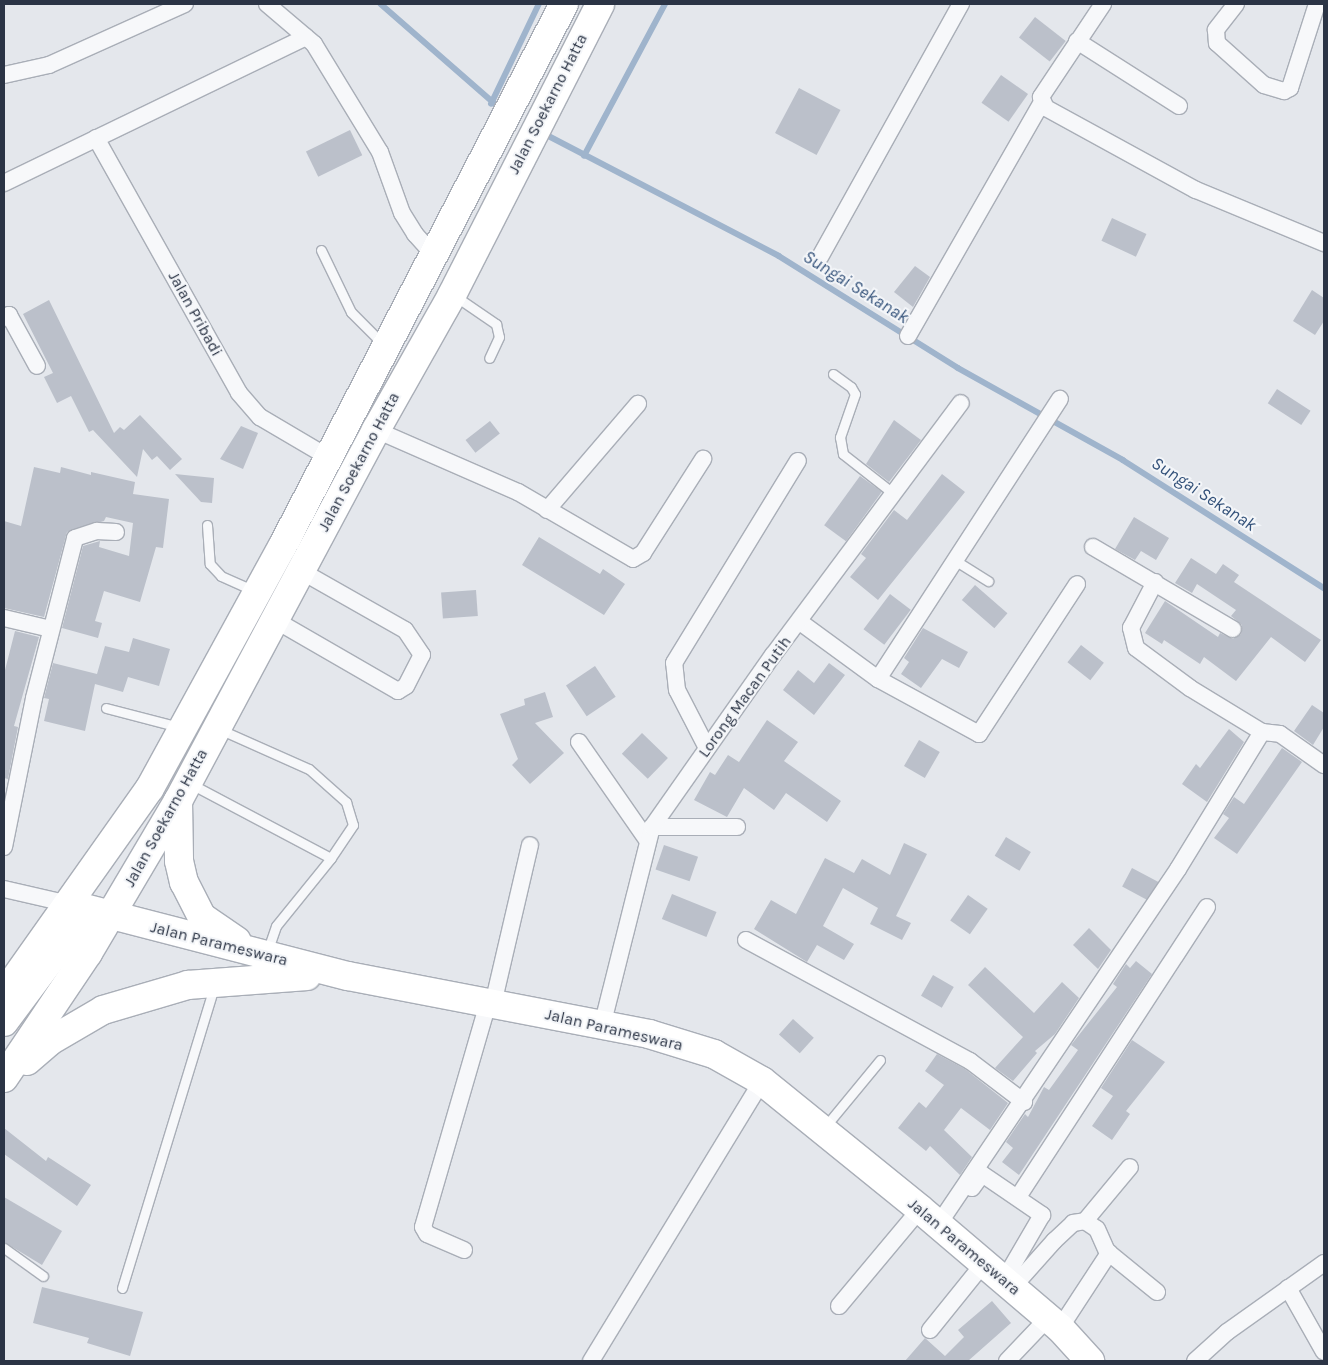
<!DOCTYPE html>
<html>
<head>
<meta charset="utf-8">
<style>
	body { margin:0 }
	#map { position:relative; width:1328px; height:1365px; overflow:hidden; background:#e4e7ec; font-family:Karla,sans-serif }
	div>[style] { position:absolute }
	[style*='--x'] { left:calc(var(--x)*1px); top:calc(var(--y)*1px); width:calc(var(--w)*1px); rotate:calc(var(--a)*1deg) }
	.stream>* { height:5.5px; margin:-2.75px; padding:0 2.75px; transform-origin:2.75px; border-radius:2.75px; background:#9fb4cc }
	.building>* { inset:0; background:#bbc0ca; transform-origin:0 0 }
	.roads { filter:drop-shadow(1px 0 #a9aeb7) drop-shadow(-1px 0 #a9aeb7) drop-shadow(0 1px #a9aeb7) drop-shadow(0 -1px #a9aeb7) }
	.service>* { height:9px; margin:-4.5px; padding:0 4.5px; transform-origin:4.5px; border-radius:4.5px; background:#f7f8fa }
	.minor>* { height:16px; margin:-8px; padding:0 8px; transform-origin:8px; border-radius:8px; background:#f7f8fa }
	.trunk>* { height:28px; margin:-14px; padding:0 14px; transform-origin:14px; border-radius:14px; background:#fff }
	span { translate:-50% -50%; white-space:nowrap; text-align:center; line-height:1.15; -webkit-text-stroke:4px #f4f6f9; paint-order:stroke }
	.street-label { font-size:16px; color:#2b3445 }
	.water-label { font-size:18px; color:#34527a; font-style:italic }
	.frame { position:absolute; inset:0; border:5px solid #2b3445; pointer-events:none }
</style>
</head>
<body>
<div id="map">
	<div class="stream">
		<div style="--x:381;--y:4;--w:161;--a:41.2"></div>
		<div style="--x:491;--y:104;--w:111;--a:-64.4"></div>
		<div style="--x:543;--y:133;--w:266;--a:27.5"></div>
		<div style="--x:779;--y:256;--w:211;--a:32"></div>
		<div style="--x:958;--y:368;--w:189;--a:29.1"></div>
		<div style="--x:1123;--y:460;--w:238;--a:32.5"></div>
		<div style="--x:584;--y:156;--w:172;--a:-61.9"></div>
	</div>
	<div class="building">
		<div style="left:1035px;top:17px;width:39px;height:26px;rotate:38deg"></div>
		<div style="left:1001px;top:75px;width:33px;height:34px;rotate:35deg"></div>
		<div style="left:799px;top:88px;width:47px;height:51px;rotate:28deg"></div>
		<div style="left:350px;top:130px;width:28px;height:49px;rotate:64deg"></div>
		<div style="left:1112px;top:218px;width:38px;height:25px;rotate:25deg"></div>
		<div style="clip-path:polygon(915px 266px,930px 277px,913px 307px,894px 292px)"></div>
		<div style="clip-path:polygon(1312px 290px,1324px 298px,1324px 321px,1315px 335px,1293px 321px)"></div>
		<div style="clip-path:polygon(49px 300px,114px 433px,120px 427px,124px 430px,140px 415px,182px 459px,170px 470px,157px 456px,152px 460px,143px 449px,137px 477px,93px 430px,89px 432px,71px 396px,57px 403px,44px 377px,53px 373px,23px 314px)"></div>
		<div style="left:1277px;top:389px;width:40px;height:17px;rotate:33deg"></div>
		<div style="clip-path:polygon(894px 420px,921px 440px,889px 482px,866px 464px)"></div>
		<div style="left:490px;top:421px;width:16px;height:31px;rotate:52deg"></div>
		<div style="clip-path:polygon(241px 426px,258px 433px,243px 469px,220px 459px)"></div>
		<div style="clip-path:polygon(34px 467px,60px 473px,61px 467px,91px 475px,91px 472px,135px 482px,133px 494px,169px 499px,163px 548px,156px 547px,140px 602px,104px 591px,95px 621px,102px 623px,98px 638px,62px 628px,83px 546px,100px 541px,99px 547px,129px 556px,133px 523px,106px 517px,104px 521px,67px 532px,44px 617px,4px 608px,4px 521px,21px 526px)"></div>
		<div style="clip-path:polygon(175px 474px,214px 478px,212px 503px,201px 502px)"></div>
		<div style="clip-path:polygon(942px 474px,965px 492px,878px 600px,850px 577px,866px 558px,861px 554px,894px 510px,907px 520px)"></div>
		<div style="left:860px;top:476px;width:27px;height:61px;rotate:36deg"></div>
		<div style="clip-path:polygon(1134px 517px,1169px 538px,1156px 560px,1141px 551px,1135px 560px,1115px 549px)"></div>
		<div style="clip-path:polygon(539px 537px,600px 574px,603px 569px,625px 584px,604px 615px,522px 565px)"></div>
		<div style="clip-path:polygon(1191px 558px,1216px 574px,1223px 564px,1239px 575px,1234px 582px,1321px 640px,1305px 662px,1271px 637px,1236px 681px,1204px 657px,1200px 664px,1164px 640px,1162px 644px,1145px 633px,1165px 601px,1218px 637px,1220px 633px,1233px 639px,1241px 634px,1242px 625px,1231px 616px,1236px 610px,1197px 584px,1192px 593px,1175px 583px)"></div>
		<div style="left:975px;top:585px;width:43px;height:20px;rotate:41deg"></div>
		<div style="left:476px;top:590px;width:26px;height:35px;rotate:86deg"></div>
		<div style="left:890px;top:594px;width:26px;height:44px;rotate:37deg"></div>
		<div style="clip-path:polygon(923px 628px,968px 652px,959px 668px,942px 659px,921px 688px,901px 674px,909px 662px,904px 658px)"></div>
		<div style="clip-path:polygon(15px 631px,39px 637px,14px 726px,18px 727px,8px 779px,4px 778px,4px 674px)"></div>
		<div style="clip-path:polygon(133px 638px,170px 649px,159px 686px,128px 677px,123px 692px,95px 684px,85px 731px,44px 721px,49px 699px,44px 698px,53px 663px,97px 674px,105px 646px,129px 652px)"></div>
		<div style="left:1081px;top:645px;width:29px;height:22px;rotate:38deg"></div>
		<div style="clip-path:polygon(829px 663px,845px 675px,814px 715px,783px 690px,798px 670px,814px 683px)"></div>
		<div style="left:595px;top:666px;width:37px;height:35px;rotate:56deg"></div>
		<div style="clip-path:polygon(545px 692px,553px 717px,535px 723px,564px 753px,530px 784px,512px 765px,518px 759px,500px 714px,525px 705px,524px 699px)"></div>
		<div style="clip-path:polygon(1312px 705px,1324px 713px,1324px 727px,1313px 745px,1294px 731px)"></div>
		<div style="clip-path:polygon(767px 720px,798px 742px,784px 761px,841px 801px,827px 822px,786px 793px,774px 810px,744px 788px,727px 817px,694px 800px,710px 772px,715px 775px,728px 755px,739px 762px)"></div>
		<div style="clip-path:polygon(1229px 729px,1244px 742px,1207px 802px,1182px 784px,1196px 764px,1200px 768px)"></div>
		<div style="left:642px;top:733px;width:36px;height:29px;rotate:44deg"></div>
		<div style="left:919px;top:740px;width:24px;height:30px;rotate:30deg"></div>
		<div style="clip-path:polygon(1282px 748px,1302px 762px,1237px 854px,1214px 838px,1229px 818px,1223px 814px,1234px 797px,1244px 804px)"></div>
		<div style="left:1006px;top:837px;width:29px;height:22px;rotate:31deg"></div>
		<div style="clip-path:polygon(904px 843px,927px 854px,896px 916px,911px 923px,902px 940px,870px 924px,878px 908px,843px 888px,823px 926px,854px 944px,844px 960px,817px 945px,807px 962px,754px 929px,771px 900px,796px 914px,825px 858px,854px 873px,862px 859px,890px 875px)"></div>
		<div style="left:664px;top:845px;width:36px;height:26px;rotate:19deg"></div>
		<div style="left:1132px;top:868px;width:30px;height:21px;rotate:28deg"></div>
		<div style="left:672px;top:894px;width:48px;height:27px;rotate:22deg"></div>
		<div style="left:968px;top:895px;width:24px;height:31px;rotate:35deg"></div>
		<div style="clip-path:polygon(1089px 928px,1111px 950px,1098px 969px,1073px 945px)"></div>
		<div style="clip-path:polygon(1136px 961px,1152px 974px,1019px 1175px,1002px 1162px,1013px 1148px,1006px 1142px,1025px 1114px,1028px 1117px,1044px 1087px,1049px 1090px,1078px 1050px,1071px 1045px,1117px 987px,1113px 984px,1126px 964px,1130px 968px)"></div>
		<div style="clip-path:polygon(985px 967px,1034px 1013px,1062px 982px,1079px 998px,1055px 1034px,1035px 1051px,1037px 1053px,1013px 1081px,995px 1068px,1023px 1037px,968px 985px)"></div>
		<div style="left:933px;top:975px;width:24px;height:24px;rotate:30deg"></div>
		<div style="left:793px;top:1019px;width:28px;height:21px;rotate:42deg"></div>
		<div style="clip-path:polygon(1132px 1040px,1165px 1062px,1126px 1111px,1130px 1114px,1112px 1140px,1092px 1126px,1113px 1096px,1101px 1088px)"></div>
		<div style="clip-path:polygon(937px 1054px,965px 1069px,1008px 1103px,990px 1130px,961px 1108px,944px 1130px,972px 1157px,960px 1175px,930px 1146px,926px 1151px,898px 1128px,919px 1102px,926px 1108px,944px 1085px,925px 1071px)"></div>
		<div style="clip-path:polygon(4px 1128px,46px 1161px,48px 1157px,91px 1185px,77px 1206px,4px 1154px)"></div>
		<div style="clip-path:polygon(4px 1197px,62px 1231px,42px 1265px,4px 1242px)"></div>
		<div style="clip-path:polygon(42px 1287px,143px 1312px,130px 1356px,87px 1343px,89px 1338px,33px 1323px)"></div>
		<div style="clip-path:polygon(992px 1301px,1011px 1323px,968px 1361px,905px 1361px,925px 1338px,945px 1356px,964px 1337px,958px 1330px)"></div>
	</div>
	<div class="roads">
		<div class="service">
			<div style="--x:321;--y:250;--w:69;--a:64.2"></div>
			<div style="--x:351;--y:312;--w:45;--a:45"></div>
			<div style="--x:455;--y:296;--w:50;--a:34.3"></div>
			<div style="--x:496;--y:324;--w:13;--a:77"></div>
			<div style="--x:499;--y:337;--w:23;--a:115"></div>
			<div style="--x:833;--y:374;--w:22;--a:36"></div>
			<div style="--x:851;--y:387;--w:8;--a:60"></div>
			<div style="--x:855;--y:394;--w:46;--a:109.2"></div>
			<div style="--x:840;--y:437;--w:17;--a:80"></div>
			<div style="--x:843;--y:454;--w:65;--a:38.1"></div>
			<div style="--x:207;--y:525;--w:39;--a:86"></div>
			<div style="--x:210;--y:564;--w:16;--a:47"></div>
			<div style="--x:221;--y:576;--w:36;--a:24"></div>
			<div style="--x:956;--y:561;--w:38;--a:32"></div>
			<div style="--x:106;--y:708;--w:75;--a:14.6"></div>
			<div style="--x:219;--y:729;--w:98;--a:24"></div>
			<div style="--x:309;--y:769;--w:50;--a:41.7"></div>
			<div style="--x:346;--y:802;--w:24;--a:73"></div>
			<div style="--x:353;--y:825;--w:40;--a:124"></div>
			<div style="--x:191;--y:784;--w:158;--a:27.9"></div>
			<div style="--x:331;--y:858;--w:87;--a:129"></div>
			<div style="--x:276;--y:926;--w:28;--a:109"></div>
			<div style="--x:824;--y:1128;--w:88;--a:-50.5"></div>
			<div style="--x:4;--y:1248;--w:48;--a:35.7"></div>
			<div style="--x:122;--y:1288;--w:315;--a:-73"></div>
		</div>
		<div class="minor">
			<div style="--x:267;--y:4;--w:62;--a:40.4"></div>
			<div style="--x:314;--y:44;--w:127;--a:58.6"></div>
			<div style="--x:380;--y:152;--w:65;--a:70.2"></div>
			<div style="--x:402;--y:213;--w:25;--a:58"></div>
			<div style="--x:415;--y:234;--w:28;--a:48"></div>
			<div style="--x:1103;--y:4;--w:112;--a:123.7"></div>
			<div style="--x:1041;--y:97;--w:12;--a:66"></div>
			<div style="--x:1046;--y:108;--w:171;--a:28.7"></div>
			<div style="--x:1196;--y:190;--w:139;--a:22.5"></div>
			<div style="--x:1236;--y:4;--w:33;--a:128"></div>
			<div style="--x:1216;--y:30;--w:13;--a:86"></div>
			<div style="--x:1217;--y:43;--w:63;--a:41.8"></div>
			<div style="--x:1264;--y:85;--w:21;--a:17"></div>
			<div style="--x:1284;--y:91;--w:7;--a:-27"></div>
			<div style="--x:1290;--y:88;--w:88;--a:-72.2"></div>
			<div style="--x:1077;--y:41;--w:121;--a:32.5"></div>
			<div style="--x:4;--y:75;--w:46;--a:-12.5"></div>
			<div style="--x:49;--y:65;--w:149;--a:-24.2"></div>
			<div style="--x:96;--y:138;--w:292;--a:60.7"></div>
			<div style="--x:239;--y:393;--w:32;--a:49"></div>
			<div style="--x:260;--y:417;--w:79;--a:30.5"></div>
			<div style="--x:4;--y:183;--w:335;--a:-25.8"></div>
			<div style="--x:820;--y:257;--w:290;--a:-60.9"></div>
			<div style="--x:4;--y:318;--w:6;--a:-31"></div>
			<div style="--x:9;--y:315;--w:58;--a:61.2"></div>
			<div style="--x:908;--y:336;--w:270;--a:-60.2"></div>
			<div style="--x:376;--y:430;--w:155;--a:23.6"></div>
			<div style="--x:518;--y:492;--w:133;--a:30.2"></div>
			<div style="--x:633;--y:559;--w:12;--a:-31"></div>
			<div style="--x:643;--y:553;--w:112;--a:-57.4"></div>
			<div style="--x:547;--y:510;--w:140;--a:-49.4"></div>
			<div style="--x:1093;--y:547;--w:162;--a:30.4"></div>
			<div style="--x:4;--y:618;--w:48;--a:13.2"></div>
			<div style="--x:275;--y:620;--w:142;--a:30"></div>
			<div style="--x:398;--y:691;--w:9;--a:-32"></div>
			<div style="--x:406;--y:686;--w:35;--a:-63"></div>
			<div style="--x:422;--y:655;--w:30;--a:-124"></div>
			<div style="--x:405;--y:630;--w:120;--a:-150.4"></div>
			<div style="--x:800;--y:622;--w:97;--a:36.2"></div>
			<div style="--x:878;--y:679;--w:115;--a:28.6"></div>
			<div style="--x:979;--y:734;--w:179;--a:-56.8"></div>
			<div style="--x:878;--y:679;--w:334;--a:-57"></div>
			<div style="--x:1262;--y:732;--w:18;--a:6"></div>
			<div style="--x:1280;--y:734;--w:54;--a:35.2"></div>
			<div style="--x:579;--y:742;--w:119;--a:55.2"></div>
			<div style="--x:707;--y:748;--w:65;--a:-117.3"></div>
			<div style="--x:677;--y:690;--w:27;--a:-96"></div>
			<div style="--x:674;--y:663;--w:237;--a:-58.5"></div>
			<div style="--x:652;--y:827;--w:85;--a:0"></div>
			<div style="--x:4;--y:847;--w:152;--a:-78.6"></div>
			<div style="--x:34;--y:698;--w:165;--a:-75.6"></div>
			<div style="--x:75;--y:538;--w:23;--a:-18"></div>
			<div style="--x:97;--y:531;--w:19;--a:3"></div>
			<div style="--x:4;--y:889;--w:67;--a:13"></div>
			<div style="--x:746;--y:940;--w:255;--a:28.4"></div>
			<div style="--x:970;--y:1061;--w:68;--a:37.2"></div>
			<div style="--x:493;--y:1004;--w:163;--a:-76.9"></div>
			<div style="--x:602;--y:1026;--w:205;--a:-75.9"></div>
			<div style="--x:652;--y:827;--w:210;--a:-54.9"></div>
			<div style="--x:773;--y:655;--w:314;--a:-53.3"></div>
			<div style="--x:972;--y:1188;--w:17;--a:-54"></div>
			<div style="--x:982;--y:1174;--w:73;--a:34.3"></div>
			<div style="--x:1042;--y:1215;--w:75;--a:120.3"></div>
			<div style="--x:1018;--y:1197;--w:346;--a:-56.9"></div>
			<div style="--x:1085;--y:1221;--w:14;--a:34"></div>
			<div style="--x:1097;--y:1229;--w:27;--a:66"></div>
			<div style="--x:938;--y:1225;--w:429;--a:-56"></div>
			<div style="--x:1178;--y:869;--w:161;--a:-58.5"></div>
			<div style="--x:1262;--y:732;--w:84;--a:-148.6"></div>
			<div style="--x:1190;--y:688;--w:67;--a:-143.5"></div>
			<div style="--x:1136;--y:648;--w:21;--a:-104"></div>
			<div style="--x:1131;--y:628;--w:52;--a:-62.4"></div>
			<div style="--x:464;--y:1250;--w:40;--a:-156.6"></div>
			<div style="--x:427;--y:1234;--w:8;--a:-120"></div>
			<div style="--x:423;--y:1227;--w:233;--a:-73.8"></div>
			<div style="--x:1013;--y:1287;--w:62;--a:-48.3"></div>
			<div style="--x:1054;--y:1241;--w:26;--a:-43"></div>
			<div style="--x:1073;--y:1223;--w:12;--a:-9"></div>
			<div style="--x:1085;--y:1221;--w:70;--a:-50.2"></div>
			<div style="--x:1288;--y:1288;--w:73;--a:60.6"></div>
			<div style="--x:839;--y:1306;--w:126;--a:-50.1"></div>
			<div style="--x:1060;--y:1328;--w:90;--a:-56.8"></div>
			<div style="--x:1109;--y:1253;--w:62;--a:39.1"></div>
			<div style="--x:930;--y:1330;--w:86;--a:-51.1"></div>
			<div style="--x:591;--y:1361;--w:328;--a:-58.6"></div>
			<div style="--x:1007;--y:1361;--w:59;--a:-46.4"></div>
			<div style="--x:1195;--y:1361;--w:43;--a:-42.2"></div>
			<div style="--x:1227;--y:1332;--w:119;--a:-35.4"></div>
		</div>
		<div class="trunk">
			<div style="--x:178;--y:801;--w:60;--a:89"></div>
			<div style="--x:179;--y:861;--w:22;--a:77"></div>
			<div style="--x:184;--y:882;--w:39;--a:63"></div>
			<div style="--x:202;--y:917;--w:42;--a:34.4"></div>
			<div style="--x:69;--y:904;--w:288;--a:14.5"></div>
			<div style="--x:348;--y:976;--w:307;--a:10.9"></div>
			<div style="--x:649;--y:1034;--w:68;--a:17.1"></div>
			<div style="--x:714;--y:1054;--w:55;--a:29.4"></div>
			<div style="--x:762;--y:1081;--w:203;--a:39"></div>
			<div style="--x:920;--y:1209;--w:184;--a:40.4"></div>
			<div style="--x:1060;--y:1328;--w:45;--a:47.7"></div>
			<div style="--x:4;--y:994;--w:252;--a:-54.7"></div>
			<div style="--x:150;--y:788;--w:275;--a:-61.3"></div>
			<div style="--x:282;--y:547;--w:612;--a:-62.56"></div>
			<div style="--x:4;--y:1022;--w:99;--a:-53.2"></div>
			<div style="--x:63;--y:943;--w:25;--a:-42"></div>
			<div style="--x:82;--y:926;--w:29;--a:-18"></div>
			<div style="--x:27;--y:1061;--w:30;--a:-41"></div>
			<div style="--x:50;--y:1041;--w:61;--a:-30.3"></div>
			<div style="--x:103;--y:1010;--w:89;--a:-16.4"></div>
			<div style="--x:188;--y:985;--w:119;--a:-4.3"></div>
			<div style="--x:4;--y:1078;--w:151;--a:-56.1"></div>
			<div style="--x:88;--y:953;--w:177;--a:-59.4"></div>
			<div style="--x:178;--y:801;--w:421;--a:-61.9"></div>
			<div style="--x:376;--y:430;--w:155;--a:-60.6"></div>
			<div style="--x:452;--y:295;--w:326;--a:-63"></div>
		</div>
	</div>
	<div class="street-label">
		<span style="left:548px;top:104px;rotate:-63deg">Jalan Soekarno Hatta</span>
		<span style="left:195px;top:314px;rotate:61deg">Jalan Pribadi</span>
		<span style="left:359px;top:462px;rotate:-62deg">Jalan Soekarno Hatta</span>
		<span style="left:745px;top:697px;rotate:-54deg">Lorong Macan Putih</span>
		<span style="left:166px;top:818px;rotate:-61deg">Jalan Soekarno Hatta</span>
		<span style="left:219px;top:944px;rotate:14deg">Jalan Parameswara</span>
		<span style="left:614px;top:1030px;rotate:13deg">Jalan Parameswara</span>
		<span style="left:964px;top:1247px;rotate:40deg">Jalan Parameswara</span>
	</div>
	<div class="water-label">
		<span style="left:856px;top:287px;rotate:32deg">Sungai Sekanak</span>
		<span style="left:1204px;top:494px;rotate:33deg">Sungai Sekanak</span>
	</div>
	<div class="frame"></div>
</div>
</body>
</html>
